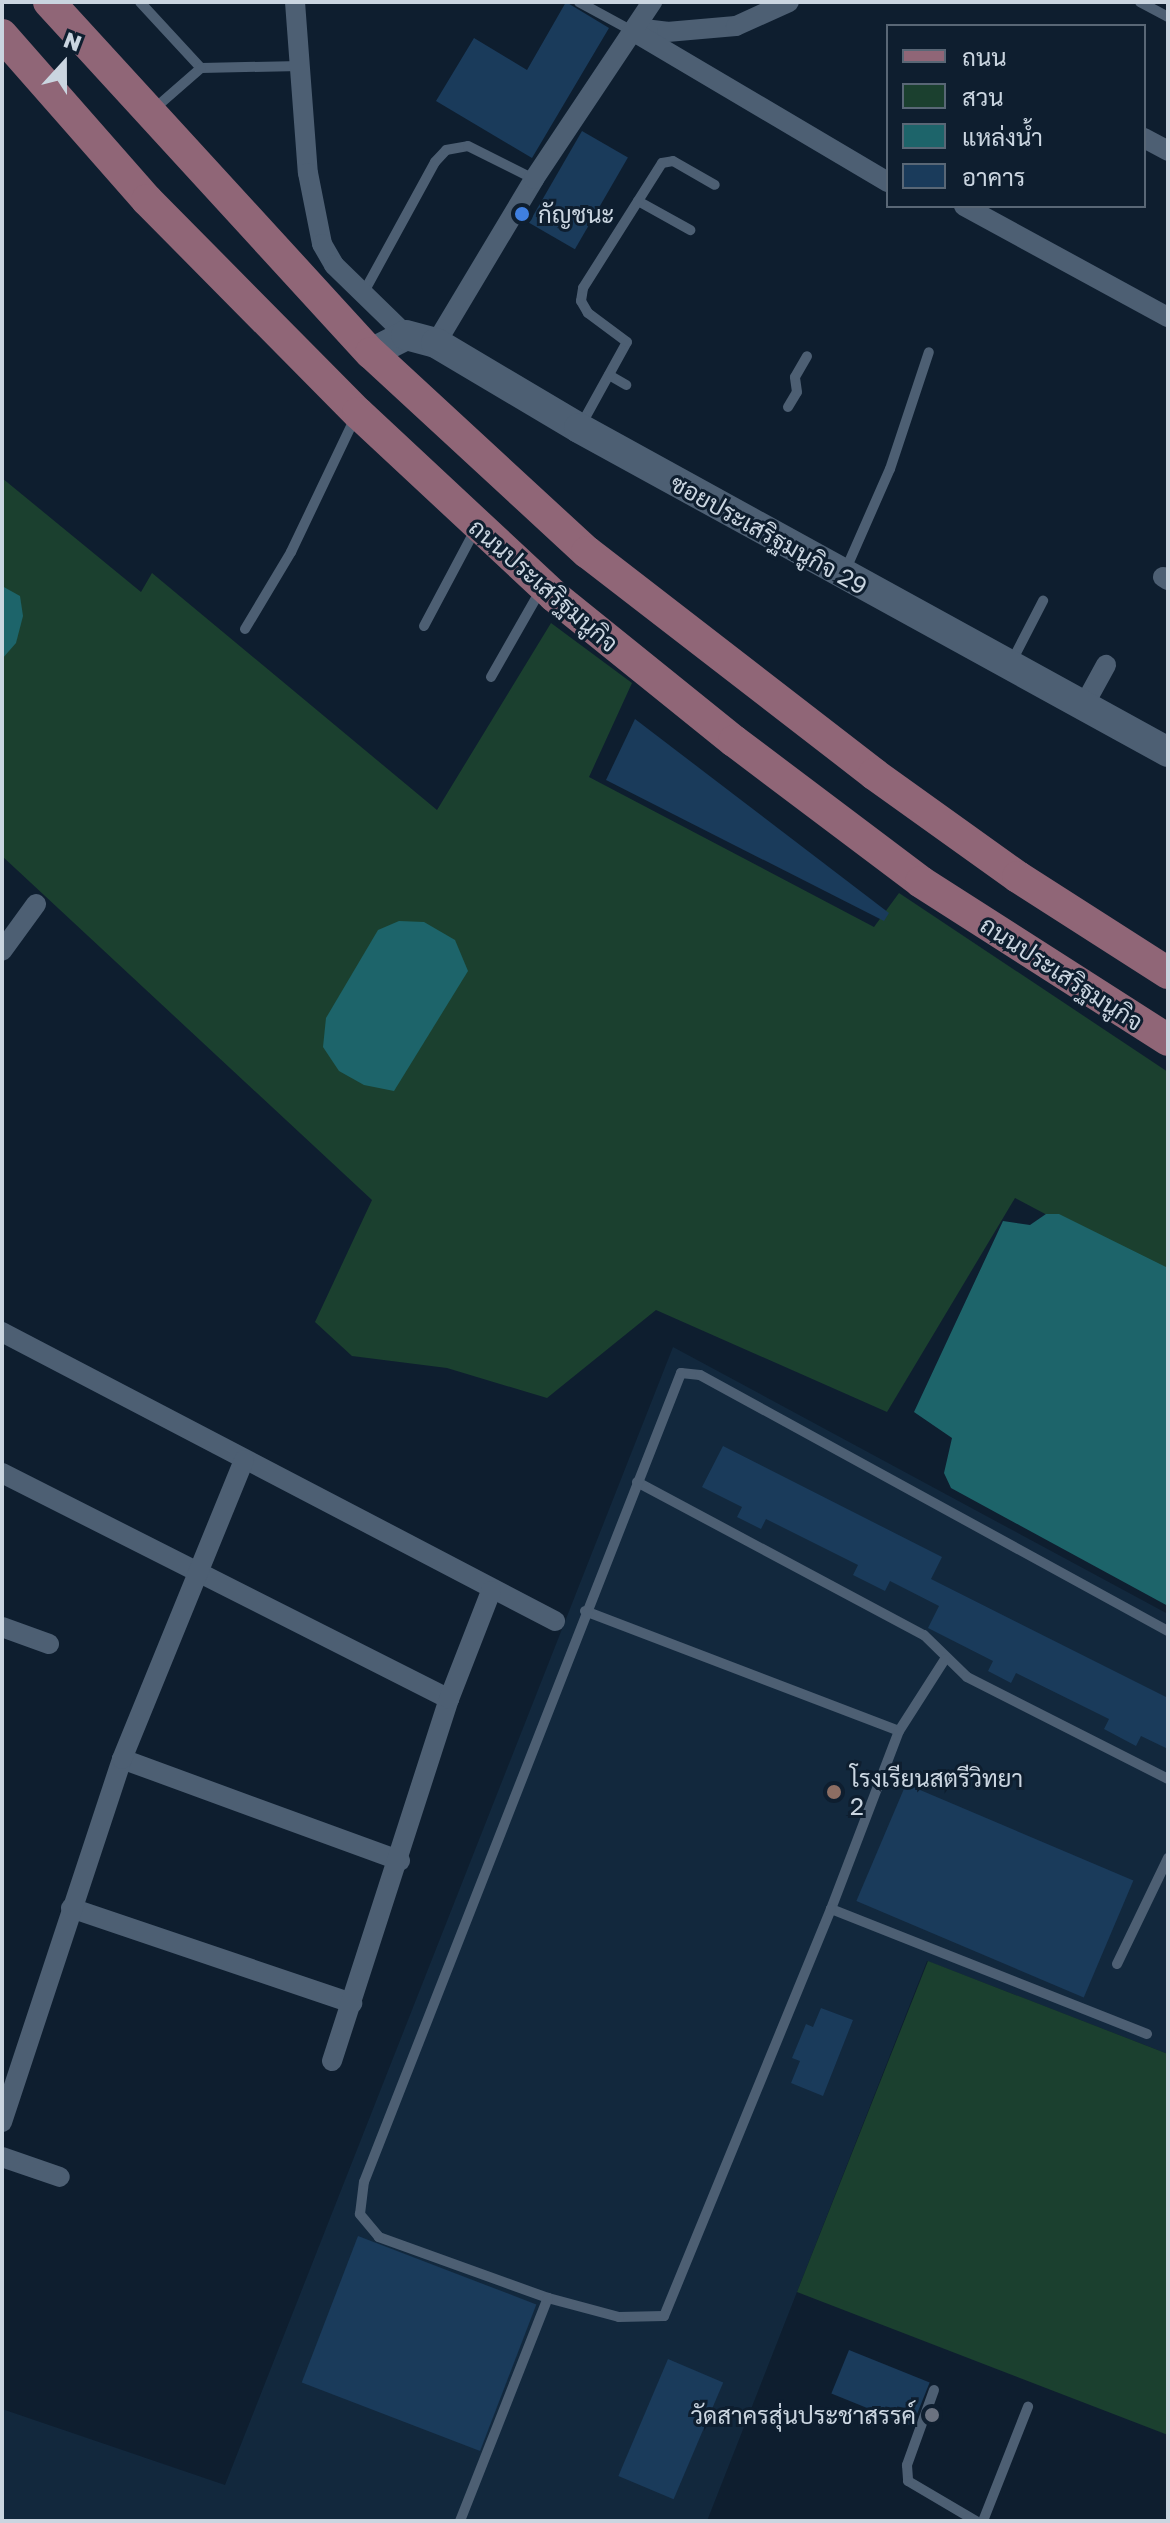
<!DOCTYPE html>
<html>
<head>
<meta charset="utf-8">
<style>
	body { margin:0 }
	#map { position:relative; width:1170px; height:2523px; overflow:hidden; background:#0e1e2f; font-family:"Golos Text",Sarabun,sans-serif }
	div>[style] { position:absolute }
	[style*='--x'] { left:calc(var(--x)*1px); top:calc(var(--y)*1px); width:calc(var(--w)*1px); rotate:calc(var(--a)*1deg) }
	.built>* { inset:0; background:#12283d }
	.green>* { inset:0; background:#1b402f }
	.water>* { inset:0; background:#1d646a }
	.building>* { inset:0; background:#1a3b5b; transform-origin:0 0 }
	.lane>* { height:10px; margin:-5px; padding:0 5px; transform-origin:5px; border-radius:5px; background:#4d5f73 }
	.street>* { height:20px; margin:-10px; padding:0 10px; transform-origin:10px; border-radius:10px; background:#4d5f73 }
	.secondary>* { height:30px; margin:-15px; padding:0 15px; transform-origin:15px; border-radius:15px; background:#4d5f73 }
	.primary>* { height:32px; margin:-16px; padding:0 16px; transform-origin:16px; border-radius:16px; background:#906677 }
	.dots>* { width:22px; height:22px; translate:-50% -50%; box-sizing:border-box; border:4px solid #0e1e2f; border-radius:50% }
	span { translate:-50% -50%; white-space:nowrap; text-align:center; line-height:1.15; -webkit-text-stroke:6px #0e1e2f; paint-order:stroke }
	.poi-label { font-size:24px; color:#cad5e0 }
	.left { translate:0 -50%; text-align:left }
	.right { translate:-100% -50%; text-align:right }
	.street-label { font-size:24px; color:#cad5e0 }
	.frame { position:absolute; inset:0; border:4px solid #cad5e0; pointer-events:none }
	.legend { position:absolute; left:886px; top:24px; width:260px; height:184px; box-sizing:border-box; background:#0e1e2f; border:2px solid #596776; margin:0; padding:10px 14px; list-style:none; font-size:24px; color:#cad5e0 }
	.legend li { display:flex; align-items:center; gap:16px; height:40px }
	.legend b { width:40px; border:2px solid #596776 }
	.north { position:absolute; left:24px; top:24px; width:80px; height:80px; -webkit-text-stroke:6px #0e1e2f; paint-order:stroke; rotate:21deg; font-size:22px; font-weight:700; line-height:32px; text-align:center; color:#cad5e0 }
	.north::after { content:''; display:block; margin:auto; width:28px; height:36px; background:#cad5e0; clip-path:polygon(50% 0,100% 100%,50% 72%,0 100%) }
</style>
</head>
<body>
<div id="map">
	<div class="built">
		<div style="clip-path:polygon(673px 1347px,1168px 1614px,1168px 2054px,927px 1961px,707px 2521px,2px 2521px,2px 2409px,225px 2485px)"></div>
	</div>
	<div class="green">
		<div style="clip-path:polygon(2px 478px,141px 592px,152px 573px,437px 810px,551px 623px,632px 683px,589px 777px,874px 927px,899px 893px,1168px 1072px,1168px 1279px,1015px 1198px,887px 1412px,656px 1310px,547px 1398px,447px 1368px,352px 1356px,315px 1322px,372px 1200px,2px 856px)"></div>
		<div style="clip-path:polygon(928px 1961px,1168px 2054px,1168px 2435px,797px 2292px)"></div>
	</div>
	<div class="water">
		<div style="clip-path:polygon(2px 586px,20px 596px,23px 616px,16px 643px,2px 659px)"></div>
		<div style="clip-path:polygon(399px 921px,424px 922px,455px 940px,468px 971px,394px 1091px,364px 1085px,339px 1071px,323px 1047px,326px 1018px,378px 930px)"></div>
		<div style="clip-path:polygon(1046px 1214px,1059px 1214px,1168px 1268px,1168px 1606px,951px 1488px,944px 1473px,952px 1438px,914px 1412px,1003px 1221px,1030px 1225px)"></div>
	</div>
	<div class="building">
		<div style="clip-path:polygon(566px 2px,609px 28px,532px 158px,436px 101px,474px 38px,527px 70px)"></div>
		<div style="left:582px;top:131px;width:53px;height:106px;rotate:30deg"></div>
		<div style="clip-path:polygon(635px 719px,889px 913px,884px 921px,606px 780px)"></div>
		<div style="clip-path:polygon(723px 1446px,942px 1557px,931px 1579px,1168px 1698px,1168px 1749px,1141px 1736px,1136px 1746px,1104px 1729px,1109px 1719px,1016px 1673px,1011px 1683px,988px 1671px,993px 1661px,928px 1628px,939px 1606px,890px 1581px,885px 1591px,853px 1575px,858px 1565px,766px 1519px,761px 1529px,737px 1517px,742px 1507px,702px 1487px)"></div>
		<div style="left:906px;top:1784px;width:247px;height:127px;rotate:23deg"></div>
		<div style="clip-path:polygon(821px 2008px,853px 2020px,823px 2096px,791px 2083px,800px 2061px,792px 2058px,806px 2024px,813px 2027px)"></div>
		<div style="left:358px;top:2236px;width:191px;height:157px;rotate:21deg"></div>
		<div style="left:849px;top:2350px;width:87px;height:47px;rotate:22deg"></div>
		<div style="left:668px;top:2359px;width:60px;height:127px;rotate:23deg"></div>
	</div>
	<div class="lane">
		<div style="--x:140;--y:2;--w:90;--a:47.3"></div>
		<div style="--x:201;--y:68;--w:99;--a:-1.2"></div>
		<div style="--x:579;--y:2;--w:63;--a:28.6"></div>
		<div style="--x:1140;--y:2;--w:32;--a:28"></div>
		<div style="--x:154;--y:109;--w:62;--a:-41.1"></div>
		<div style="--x:638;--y:201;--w:60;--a:29.1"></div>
		<div style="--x:365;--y:290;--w:146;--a:-61.3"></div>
		<div style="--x:435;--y:162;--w:16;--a:-47"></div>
		<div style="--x:446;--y:150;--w:22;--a:-10"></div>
		<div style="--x:468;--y:146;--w:74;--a:26.6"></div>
		<div style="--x:609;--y:375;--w:20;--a:30"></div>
		<div style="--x:788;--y:407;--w:17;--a:-59"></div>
		<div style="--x:797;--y:392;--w:15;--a:-98"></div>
		<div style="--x:795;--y:377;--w:24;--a:-60"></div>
		<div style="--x:580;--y:427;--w:97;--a:-61.1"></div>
		<div style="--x:627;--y:342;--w:49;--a:-143.4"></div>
		<div style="--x:588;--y:313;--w:14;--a:-120"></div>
		<div style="--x:581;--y:301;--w:13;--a:-81"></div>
		<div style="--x:583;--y:288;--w:148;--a:-57.7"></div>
		<div style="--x:662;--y:163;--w:11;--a:-10"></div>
		<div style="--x:673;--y:161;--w:48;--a:29.7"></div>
		<div style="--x:846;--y:569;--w:109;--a:-66.3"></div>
		<div style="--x:890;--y:469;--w:123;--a:-71.6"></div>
		<div style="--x:424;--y:626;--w:111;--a:-62"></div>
		<div style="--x:245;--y:629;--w:90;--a:-59.1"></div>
		<div style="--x:291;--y:552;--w:148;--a:-64.5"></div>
		<div style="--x:1012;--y:661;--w:68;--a:-62.7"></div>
		<div style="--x:491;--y:677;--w:99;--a:-60.3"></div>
		<div style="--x:637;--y:1482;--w:325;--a:28.1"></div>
		<div style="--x:924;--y:1635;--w:60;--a:44.3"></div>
		<div style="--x:967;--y:1677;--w:225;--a:26.9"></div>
		<div style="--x:585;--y:1611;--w:336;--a:20.9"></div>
		<div style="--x:899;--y:1731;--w:85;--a:-57.4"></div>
		<div style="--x:831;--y:1909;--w:191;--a:-69.1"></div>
		<div style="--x:1117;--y:1964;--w:118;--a:-64.3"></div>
		<div style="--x:1147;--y:2034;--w:340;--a:-158.4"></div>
		<div style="--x:831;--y:1909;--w:440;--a:112.3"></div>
		<div style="--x:664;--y:2316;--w:45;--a:178.7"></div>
		<div style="--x:619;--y:2317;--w:73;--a:-165"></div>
		<div style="--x:548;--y:2298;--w:180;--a:-160.2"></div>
		<div style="--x:379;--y:2237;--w:30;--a:-130"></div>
		<div style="--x:360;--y:2214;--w:32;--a:-83"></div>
		<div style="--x:364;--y:2182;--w:869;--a:-68.6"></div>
		<div style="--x:681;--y:1373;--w:19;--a:6"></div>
		<div style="--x:700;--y:1375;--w:533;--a:28.68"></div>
		<div style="--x:934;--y:2390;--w:80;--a:109.8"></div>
		<div style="--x:907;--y:2465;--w:16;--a:86"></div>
		<div style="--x:908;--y:2481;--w:79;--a:30.5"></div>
		<div style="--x:460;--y:2521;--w:240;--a:-68.5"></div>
		<div style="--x:983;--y:2521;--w:123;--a:-68.5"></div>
	</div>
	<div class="street">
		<div style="--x:295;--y:2;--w:171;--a:85.7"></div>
		<div style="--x:308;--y:173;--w:72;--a:78.8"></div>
		<div style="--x:322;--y:244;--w:24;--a:60"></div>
		<div style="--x:334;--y:265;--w:100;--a:44.2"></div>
		<div style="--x:636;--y:28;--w:31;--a:7"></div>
		<div style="--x:667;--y:32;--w:69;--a:-5"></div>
		<div style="--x:736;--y:26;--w:58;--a:-24.4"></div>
		<div style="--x:634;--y:32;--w:295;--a:30.6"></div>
		<div style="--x:1144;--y:138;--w:27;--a:28"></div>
		<div style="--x:964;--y:206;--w:232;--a:28.6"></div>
		<div style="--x:436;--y:343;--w:191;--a:-59.1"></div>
		<div style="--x:534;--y:179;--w:213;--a:-56.3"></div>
		<div style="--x:1163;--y:577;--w:6;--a:31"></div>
		<div style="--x:1083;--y:707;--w:48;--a:-61.3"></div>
		<div style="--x:2;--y:951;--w:58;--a:-54.1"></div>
		<div style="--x:2;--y:1332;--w:624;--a:27.59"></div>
		<div style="--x:2;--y:1473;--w:501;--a:26.82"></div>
		<div style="--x:2;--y:1627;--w:50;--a:19.9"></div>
		<div style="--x:122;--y:1759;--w:296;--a:20.1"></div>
		<div style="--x:71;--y:1908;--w:297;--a:18.7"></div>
		<div style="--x:332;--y:2061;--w:380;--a:-72.1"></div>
		<div style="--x:449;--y:1699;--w:116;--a:-68.7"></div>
		<div style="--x:2;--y:2122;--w:382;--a:-71.7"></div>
		<div style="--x:122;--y:1759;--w:323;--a:-67.8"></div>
		<div style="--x:2;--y:2157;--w:61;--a:19"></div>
	</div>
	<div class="secondary">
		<div style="--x:371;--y:353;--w:39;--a:-27"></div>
		<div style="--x:406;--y:335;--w:31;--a:15"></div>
		<div style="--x:436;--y:343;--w:166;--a:30.7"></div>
		<div style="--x:579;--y:428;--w:672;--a:28.81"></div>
	</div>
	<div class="primary">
		<div style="--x:49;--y:2;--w:476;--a:47.5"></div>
		<div style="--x:371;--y:353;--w:294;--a:42.7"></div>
		<div style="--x:587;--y:552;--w:363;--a:37.7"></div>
		<div style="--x:874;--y:774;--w:177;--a:35.6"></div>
		<div style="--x:1018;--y:877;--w:178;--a:32.6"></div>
		<div style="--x:2;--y:35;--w:220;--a:48.7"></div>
		<div style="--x:147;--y:200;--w:300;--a:45.3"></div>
		<div style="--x:358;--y:413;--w:268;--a:43"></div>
		<div style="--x:554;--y:596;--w:231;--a:38.9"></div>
		<div style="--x:734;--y:741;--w:234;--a:37"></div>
		<div style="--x:921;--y:882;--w:293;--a:32.6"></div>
	</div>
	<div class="dots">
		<div style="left:522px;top:214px;background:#3f7fe0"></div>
		<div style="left:834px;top:1792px;background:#8d6e63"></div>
		<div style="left:932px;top:2415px;background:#6b7280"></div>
	</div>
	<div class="poi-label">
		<span class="left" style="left:538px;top:214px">กัญชนะ</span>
		<span class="left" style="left:850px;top:1792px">โรงเรียนสตรีวิทยา<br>2</span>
		<span class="right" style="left:916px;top:2415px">วัดสาครสุ่นประชาสรรค์</span>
	</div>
	<div class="street-label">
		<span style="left:769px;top:534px;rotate:29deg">ซอยประเสริฐมนูกิจ 29</span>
		<span style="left:544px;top:585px;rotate:41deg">ถนนประเสริฐมนูกิจ</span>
		<span style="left:1062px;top:973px;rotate:33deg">ถนนประเสริฐมนูกิจ</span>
	</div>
	<div class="frame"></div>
	<ul class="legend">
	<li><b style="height:10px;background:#906677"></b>ถนน</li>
	<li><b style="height:22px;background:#1b402f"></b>สวน</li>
	<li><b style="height:22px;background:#1d646a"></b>แหล่งน้ำ</li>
	<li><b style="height:22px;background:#1a3b5b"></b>อาคาร</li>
	</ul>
	<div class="north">N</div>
</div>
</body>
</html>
